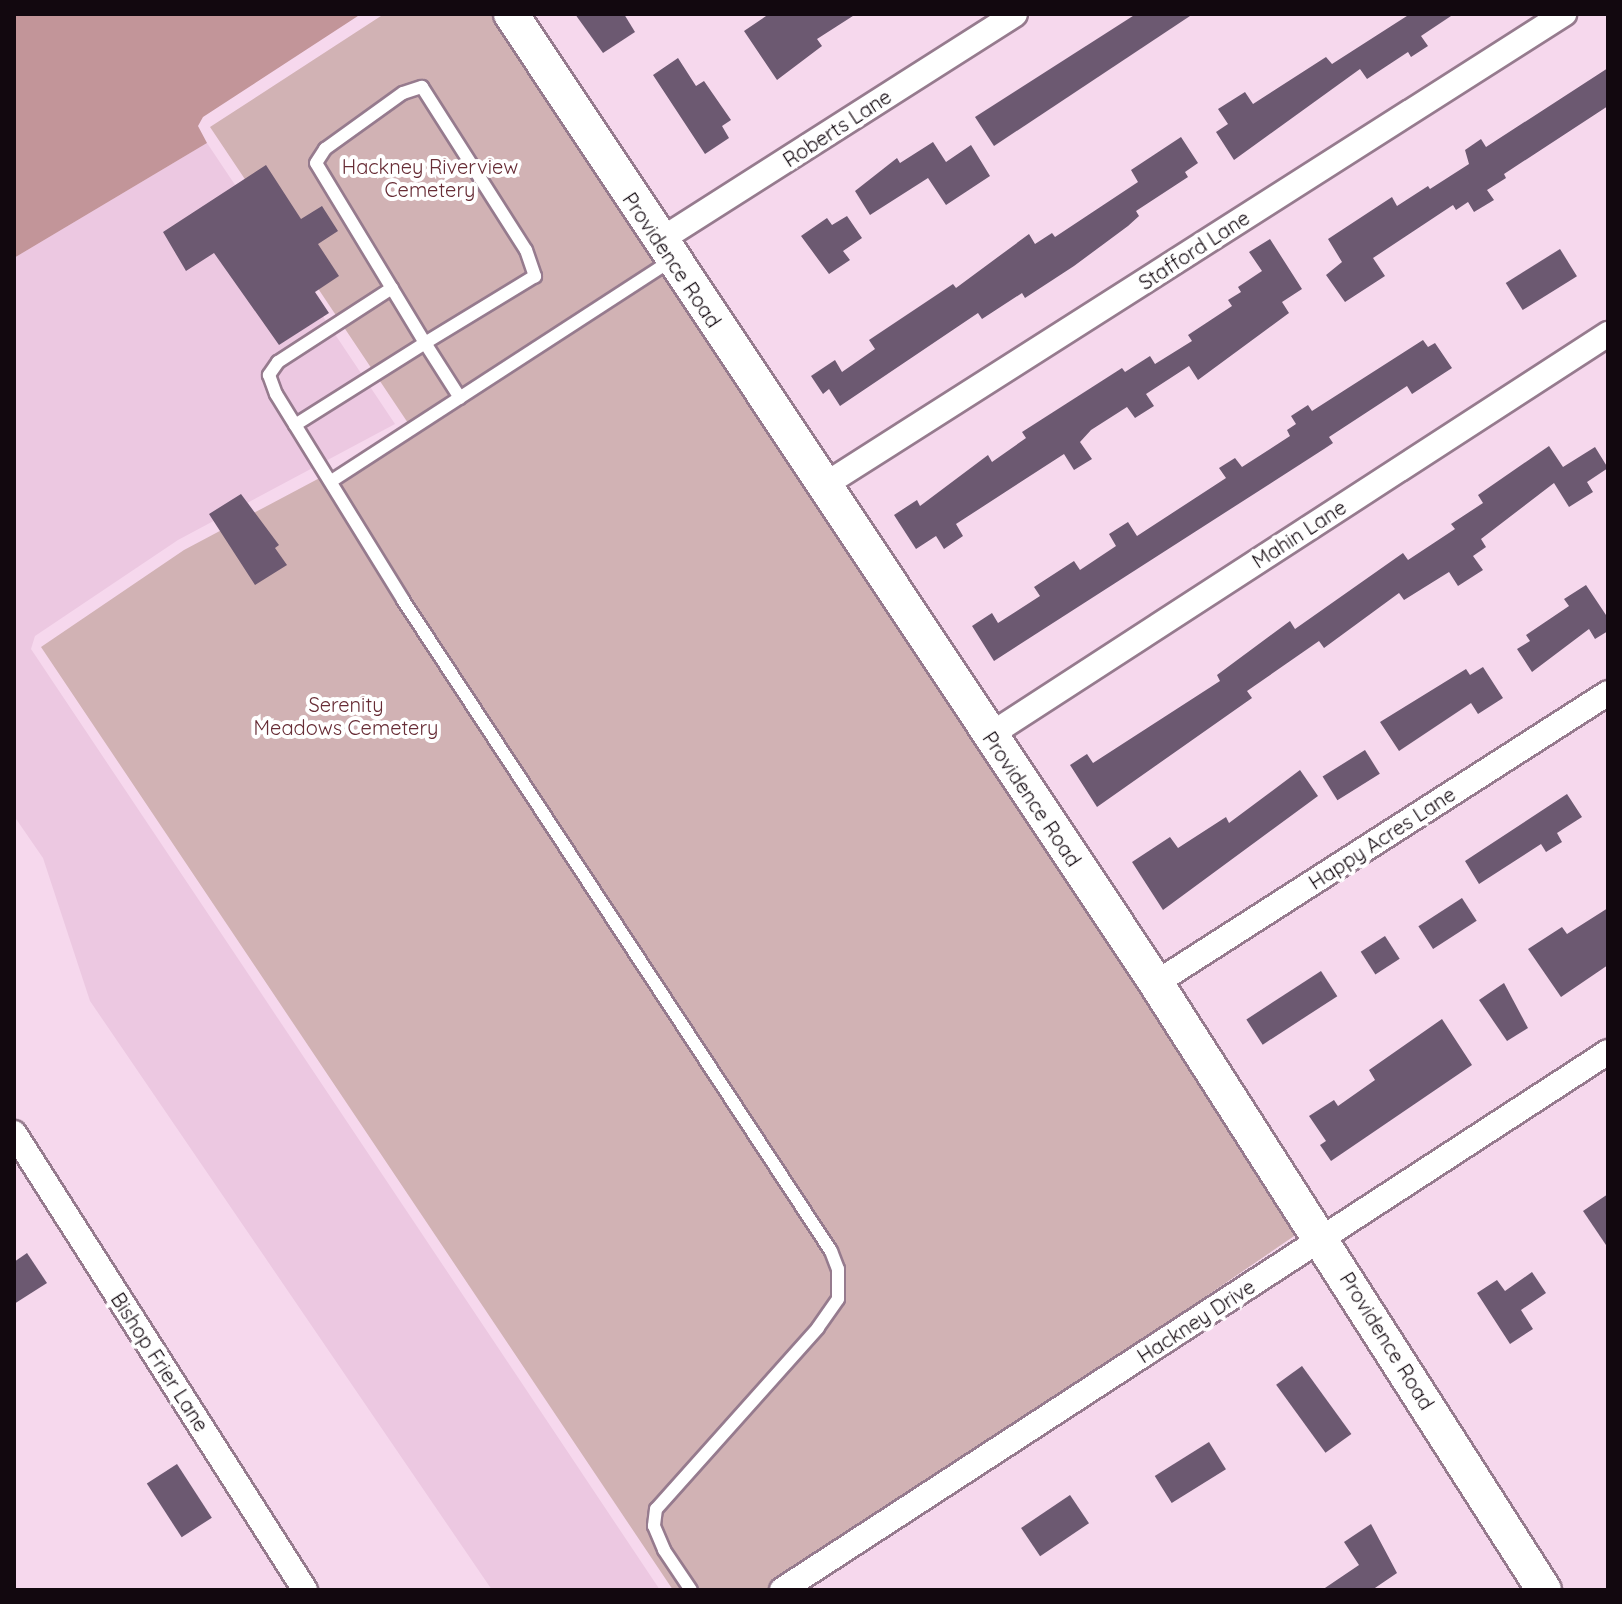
<!DOCTYPE html>
<html>
<head>
<meta charset="utf-8">
<style>
	body { margin:0 }
	#map { position:relative; width:1622px; height:1604px; overflow:hidden; background:#f6d8ed; font-family:Quicksand,sans-serif }
	div>[style] { position:absolute }
	[style*='--x'] { left:calc(var(--x)*1px); top:calc(var(--y)*1px); width:calc(var(--w)*1px); rotate:calc(var(--a)*1deg) }
	.built>* { inset:0; background:#ecc8e1 }
	.green>* { inset:0; background:#d1b2b4 }
	.forest>* { inset:0; background:#c29599 }
	.building>* { inset:0; background:#6c5971; transform-origin:0 0 }
	.roads { filter:drop-shadow(2px 0 #967b8e) drop-shadow(-2px 0 #967b8e) drop-shadow(0 2px #967b8e) drop-shadow(0 -2px #967b8e) }
	.lane>* { height:12px; margin:-6px; padding:0 6px; transform-origin:6px; border-radius:6px; background:#fff }
	.street>* { height:24px; margin:-12px; padding:0 12px; transform-origin:12px; border-radius:12px; background:#fff }
	.secondary>* { height:34px; margin:-17px; padding:0 17px; transform-origin:17px; border-radius:17px; background:#fff }
	span { translate:-50% -50%; white-space:nowrap; text-align:center; line-height:1.15; -webkit-text-stroke:8px #fff; paint-order:stroke }
	.street-label { font-size:20px; color:#12080f }
	.park-label { font-size:20px; color:#672c35 }
	.frame { position:absolute; inset:0; border:16px solid #12080f; pointer-events:none }
</style>
</head>
<body>
<div id="map">
	<div class="built">
		<div style="clip-path:polygon(207px 143px,395px 424px,178px 540px,35px 636px,31px 649px,660px 1590px,492px 1590px,90px 1001px,43px 858px,14px 816px,14px 258px)"></div>
	</div>
	<div class="green">
		<div style="clip-path:polygon(384px 14px,510px 14px,1300px 1232px,777px 1590px,673px 1590px,41px 647px,184px 550px,412px 429px,210px 127px)"></div>
	</div>
	<div class="forest">
		<div style="clip-path:polygon(14px 14px,361px 14px,203px 117px,198px 126px,207px 143px,14px 258px)"></div>
	</div>
	<div class="building">
		<div style="clip-path:polygon(575px 14px,624px 14px,635px 32px,603px 53px)"></div>
		<div style="clip-path:polygon(769px 14px,856px 14px,817px 39px,822px 46px,777px 80px,744px 31px)"></div>
		<div style="clip-path:polygon(1136px 14px,1193px 14px,994px 146px,975px 117px)"></div>
		<div style="clip-path:polygon(1410px 14px,1454px 14px,1421px 36px,1428px 46px,1411px 57px,1408px 52px,1367px 79px,1360px 69px,1234px 160px,1216px 132px,1228px 124px,1218px 109px,1245px 92px,1253px 104px,1326px 57px,1332px 64px)"></div>
		<div style="clip-path:polygon(678px 58px,696px 86px,704px 81px,731px 120px,722px 126px,729px 138px,705px 154px,653px 75px)"></div>
		<div style="clip-path:polygon(1608px 68px,1608px 106px,1504px 174px,1506px 178px,1487px 190px,1494px 200px,1474px 212px,1468px 202px,1456px 210px,1453px 205px,1373px 258px,1385px 276px,1345px 302px,1326px 275px,1342px 262px,1328px 239px,1392px 197px,1397px 206px,1428px 186px,1430px 189px,1469px 164px,1465px 150px,1481px 139px,1486px 147px)"></div>
		<div style="clip-path:polygon(1181px 137px,1198px 163px,1185px 172px,1188px 177px,1136px 211px,1139px 216px,1128px 226px,1074px 266px,1025px 298px,1022px 293px,982px 319px,978px 313px,840px 406px,829px 389px,823px 394px,811px 376px,835px 360px,842px 372px,875px 349px,869px 340px,953px 284px,956px 288px,1029px 234px,1035px 244px,1052px 233px,1055px 237px,1138px 182px,1131px 170px)"></div>
		<div style="clip-path:polygon(933px 142px,946px 162px,971px 145px,990px 176px,946px 205px,928px 178px,870px 215px,855px 191px,897px 158px,900px 163px)"></div>
		<div style="clip-path:polygon(266px 165px,301px 219px,322px 206px,338px 231px,318px 244px,339px 276px,315px 292px,329px 313px,279px 345px,214px 253px,186px 271px,163px 232px)"></div>
		<div style="clip-path:polygon(847px 216px,862px 238px,843px 251px,850px 260px,829px 274px,801px 236px,827px 218px,832px 225px)"></div>
		<div style="clip-path:polygon(1270px 239px,1302px 289px,1282px 302px,1289px 313px,1198px 380px,1189px 366px,1146px 394px,1154px 406px,1135px 418px,1127px 407px,1091px 430px,1080px 442px,1092px 459px,1074px 470px,1064px 454px,956px 524px,963px 536px,944px 549px,936px 536px,916px 549px,894px 515px,917px 500px,920px 506px,988px 455px,992px 462px,1026px 438px,1022px 432px,1122px 368px,1125px 372px,1150px 356px,1155px 364px,1192px 341px,1188px 335px,1232px 306px,1228px 300px,1241px 292px,1238px 287px,1262px 271px,1249px 252px)"></div>
		<div style="left:1560px;top:249px;width:32px;height:64px;rotate:58deg"></div>
		<div style="clip-path:polygon(1423px 340px,1428px 347px,1435px 343px,1452px 368px,1412px 394px,1407px 386px,1329px 437px,1333px 443px,1324px 449px,994px 661px,972px 626px,992px 613px,998px 623px,1040px 596px,1034px 587px,1074px 561px,1080px 570px,1116px 546px,1109px 534px,1128px 522px,1137px 536px,1226px 478px,1219px 468px,1235px 458px,1242px 467px,1290px 436px,1287px 430px,1296px 424px,1291px 416px,1308px 405px,1312px 411px)"></div>
		<div style="clip-path:polygon(1549px 446px,1563px 467px,1595px 447px,1608px 468px,1587px 482px,1593px 492px,1569px 507px,1554px 483px,1481px 539px,1486px 547px,1473px 556px,1483px 570px,1458px 586px,1449px 572px,1404px 600px,1399px 593px,1324px 648px,1319px 641px,1247px 691px,1252px 698px,1097px 807px,1070px 765px,1087px 754px,1093px 763px,1220px 681px,1217px 675px,1290px 621px,1295px 629px,1403px 553px,1408px 560px,1455px 529px,1451px 524px,1483px 503px,1478px 495px)"></div>
		<div style="clip-path:polygon(241px 494px,279px 545px,275px 548px,287px 565px,255px 585px,209px 514px)"></div>
		<div style="clip-path:polygon(1586px 585px,1608px 618px,1608px 631px,1595px 639px,1589px 629px,1532px 672px,1517px 649px,1530px 641px,1526px 635px,1569px 606px,1564px 599px)"></div>
		<div style="clip-path:polygon(1483px 667px,1503px 698px,1478px 714px,1471px 703px,1399px 751px,1380px 722px,1466px 669px,1470px 675px)"></div>
		<div style="left:1365px;top:750px;width:28px;height:50px;rotate:58deg"></div>
		<div style="clip-path:polygon(1300px 770px,1318px 796px,1163px 910px,1132px 862px,1170px 837px,1178px 848px,1226px 817px,1229px 823px)"></div>
		<div style="clip-path:polygon(1567px 794px,1582px 817px,1557px 833px,1562px 842px,1546px 852px,1541px 844px,1479px 884px,1465px 861px)"></div>
		<div style="left:1462px;top:898px;width:27px;height:52px;rotate:57deg"></div>
		<div style="clip-path:polygon(1608px 908px,1608px 965px,1561px 997px,1528px 949px,1562px 927px,1567px 934px)"></div>
		<div style="left:1385px;top:936px;width:27px;height:29px;rotate:57deg"></div>
		<div style="left:1321px;top:971px;width:30px;height:89px;rotate:57deg"></div>
		<div style="clip-path:polygon(1504px 983px,1528px 1028px,1507px 1041px,1479px 1000px)"></div>
		<div style="clip-path:polygon(1442px 1019px,1472px 1065px,1331px 1161px,1320px 1145px,1326px 1141px,1309px 1116px,1334px 1100px,1338px 1106px,1375px 1080px,1369px 1070px)"></div>
		<div style="clip-path:polygon(1608px 1194px,1608px 1248px,1583px 1211px)"></div>
		<div style="clip-path:polygon(27px 1253px,47px 1283px,14px 1304px,14px 1262px)"></div>
		<div style="clip-path:polygon(1532px 1272px,1546px 1293px,1521px 1310px,1533px 1329px,1510px 1344px,1477px 1293px,1497px 1280px,1505px 1291px)"></div>
		<div style="left:1302px;top:1366px;width:84px;height:32px;rotate:54deg"></div>
		<div style="left:1209px;top:1442px;width:32px;height:64px;rotate:58deg"></div>
		<div style="left:177px;top:1464px;width:64px;height:36px;rotate:57deg"></div>
		<div style="left:1070px;top:1495px;width:34px;height:59px;rotate:56deg"></div>
		<div style="clip-path:polygon(1371px 1524px,1397px 1573px,1372px 1590px,1322px 1590px,1359px 1565px,1344px 1542px)"></div>
	</div>
	<div class="roads">
		<div class="lane">
			<div style="--x:392;--y:288;--w:136;--a:147"></div>
			<div style="--x:278;--y:362;--w:16;--a:125"></div>
			<div style="--x:269;--y:375;--w:20;--a:70"></div>
			<div style="--x:276;--y:394;--w:242;--a:58.3"></div>
			<div style="--x:403;--y:600;--w:779;--a:56.68"></div>
			<div style="--x:831;--y:1251;--w:19;--a:69"></div>
			<div style="--x:838;--y:1269;--w:30;--a:90"></div>
			<div style="--x:838;--y:1299;--w:35;--a:125"></div>
			<div style="--x:818;--y:1328;--w:243;--a:131.8"></div>
			<div style="--x:656;--y:1509;--w:17;--a:97"></div>
			<div style="--x:654;--y:1526;--w:26;--a:67"></div>
			<div style="--x:664;--y:1550;--w:48;--a:56"></div>
			<div style="--x:295;--y:425;--w:154;--a:-32.2"></div>
			<div style="--x:425;--y:343;--w:210;--a:-121.2"></div>
			<div style="--x:316;--y:163;--w:17;--a:-57"></div>
			<div style="--x:325;--y:149;--w:96;--a:-35.7"></div>
			<div style="--x:403;--y:93;--w:20;--a:-18"></div>
			<div style="--x:422;--y:87;--w:193;--a:57.5"></div>
			<div style="--x:526;--y:250;--w:28;--a:71"></div>
			<div style="--x:535;--y:276;--w:129;--a:148.7"></div>
			<div style="--x:425;--y:343;--w:65;--a:57.5"></div>
			<div style="--x:333;--y:480;--w:404;--a:-33"></div>
		</div>
		<div class="street">
			<div style="--x:659;--y:241;--w:422;--a:-32.5"></div>
			<div style="--x:823;--y:486;--w:879;--a:-32.5"></div>
			<div style="--x:990;--y:735;--w:737;--a:-32.98"></div>
			<div style="--x:1156;--y:983;--w:537;--a:-32.68"></div>
			<div style="--x:14;--y:1133;--w:542;--a:57.51"></div>
			<div style="--x:782;--y:1590;--w:986;--a:-33.08"></div>
		</div>
		<div class="secondary">
			<div style="--x:511;--y:14;--w:1164;--a:56.35"></div>
			<div style="--x:1156;--y:983;--w:720;--a:57.41"></div>
		</div>
	</div>
	<div class="street-label">
		<span style="left:837px;top:128px;rotate:-33deg">Roberts Lane</span>
		<span style="left:1194px;top:250px;rotate:-33deg">Stafford Lane</span>
		<span style="left:672px;top:260px;rotate:56deg">Providence Road</span>
		<span style="left:1299px;top:534px;rotate:-33deg">Mahin Lane</span>
		<span style="left:1032px;top:799px;rotate:56deg">Providence Road</span>
		<span style="left:1382px;top:838px;rotate:-33deg">Happy Acres Lane</span>
		<span style="left:1196px;top:1321px;rotate:-33deg">Hackney Drive</span>
		<span style="left:1387px;top:1341px;rotate:58deg">Providence Road</span>
		<span style="left:160px;top:1362px;rotate:57deg">Bishop Frier Lane</span>
	</div>
	<div class="park-label">
		<span style="left:430px;top:178px">Hackney Riverview<br>Cemetery</span>
		<span style="left:346px;top:716px">Serenity<br>Meadows Cemetery</span>
	</div>
	<div class="frame"></div>
</div>
</body>
</html>
